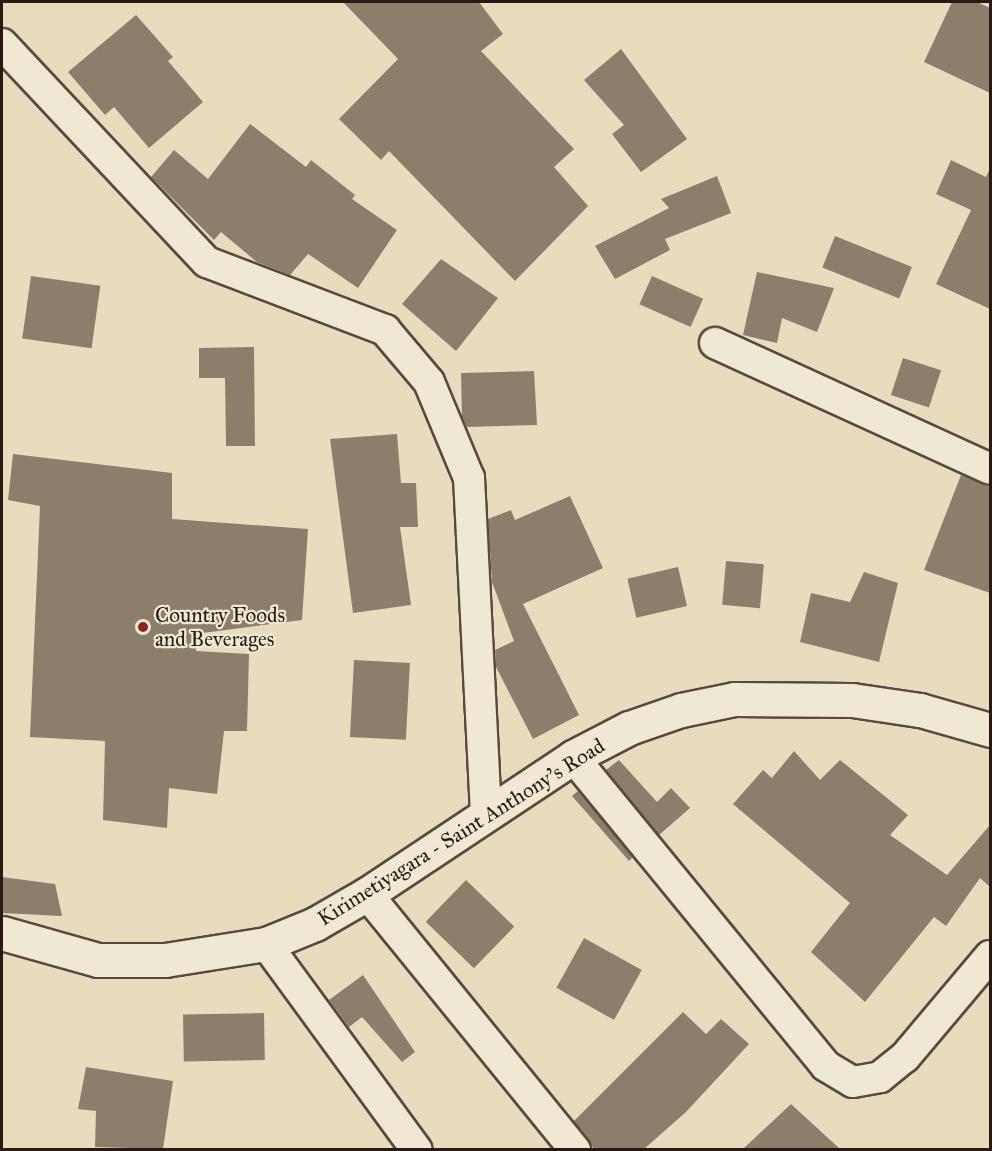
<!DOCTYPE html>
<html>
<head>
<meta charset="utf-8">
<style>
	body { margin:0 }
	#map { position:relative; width:992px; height:1151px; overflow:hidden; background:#e7ddbd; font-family:"IM FELL Great Primer",serif }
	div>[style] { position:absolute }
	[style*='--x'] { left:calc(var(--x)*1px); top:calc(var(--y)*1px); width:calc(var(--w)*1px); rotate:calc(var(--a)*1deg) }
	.building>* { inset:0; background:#8b7f6b; transform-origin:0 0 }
	.roads { filter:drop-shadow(2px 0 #584a3d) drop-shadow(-2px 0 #584a3d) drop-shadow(0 2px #584a3d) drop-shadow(0 -2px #584a3d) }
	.street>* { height:30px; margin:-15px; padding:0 15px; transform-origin:15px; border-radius:15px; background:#efe9d4 }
	.secondary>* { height:33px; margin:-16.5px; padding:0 16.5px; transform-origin:16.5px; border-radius:16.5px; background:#efe9d4 }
	.dots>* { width:16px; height:16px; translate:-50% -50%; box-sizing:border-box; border:3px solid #efe9d4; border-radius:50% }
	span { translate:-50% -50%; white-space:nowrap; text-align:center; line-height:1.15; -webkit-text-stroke:4.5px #efe9d4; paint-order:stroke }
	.poi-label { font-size:21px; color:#281912 }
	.left { translate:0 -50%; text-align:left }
	.street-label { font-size:21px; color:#281912 }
	.frame { position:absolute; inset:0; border:3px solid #281912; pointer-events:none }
</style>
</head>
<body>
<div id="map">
	<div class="building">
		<div style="clip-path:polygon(343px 2px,479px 2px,503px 34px,481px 51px,574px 149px,554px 167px,588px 206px,515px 281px,389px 151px,381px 160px,339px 119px,398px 59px)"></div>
		<div style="clip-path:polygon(952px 2px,977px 2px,990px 8px,990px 93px,924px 62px)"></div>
		<div style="clip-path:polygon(136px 15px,173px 57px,168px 61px,203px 102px,149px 148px,114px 107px,105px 115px,68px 72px)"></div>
		<div style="clip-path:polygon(621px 49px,687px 139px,641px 172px,612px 134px,624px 125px,584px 80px)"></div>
		<div style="clip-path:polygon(250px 124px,306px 167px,311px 160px,355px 195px,352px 199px,397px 230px,358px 288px,308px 254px,290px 275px,257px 262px,221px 232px,214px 240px,151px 177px,174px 150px,208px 179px)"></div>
		<div style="clip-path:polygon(951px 160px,986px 177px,990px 168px,990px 309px,936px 284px,971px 210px,936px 194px)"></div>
		<div style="clip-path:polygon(717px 176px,731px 213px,665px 239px,670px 250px,615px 279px,595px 246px,669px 208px,661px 199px)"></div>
		<div style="left:835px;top:236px;width:83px;height:34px;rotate:22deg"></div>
		<div style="clip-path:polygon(441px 259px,498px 298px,456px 351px,402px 304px)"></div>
		<div style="clip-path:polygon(757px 272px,834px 288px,817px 332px,782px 318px,777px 343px,743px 335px)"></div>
		<div style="left:31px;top:276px;width:70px;height:63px;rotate:8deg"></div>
		<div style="left:652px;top:276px;width:56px;height:31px;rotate:24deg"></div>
		<div style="clip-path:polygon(254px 347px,255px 446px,226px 446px,225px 378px,199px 378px,199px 348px)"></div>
		<div style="left:903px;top:358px;width:40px;height:39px;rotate:18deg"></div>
		<div style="clip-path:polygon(534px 371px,537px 425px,467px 427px,462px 417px,461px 373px)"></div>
		<div style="clip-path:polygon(397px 434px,401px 483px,416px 483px,418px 527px,400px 527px,411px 605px,353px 613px,330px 439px)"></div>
		<div style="clip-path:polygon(13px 454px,172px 473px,172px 519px,308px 529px,302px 620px,195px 634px,196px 651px,249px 654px,247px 731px,224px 731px,217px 794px,169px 788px,167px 828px,103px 820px,105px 741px,30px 737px,40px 506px,8px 500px)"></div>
		<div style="clip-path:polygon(961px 475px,990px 487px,990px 593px,924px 570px)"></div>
		<div style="clip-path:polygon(570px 496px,603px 568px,523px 604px,579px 715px,533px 739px,496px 667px,495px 650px,514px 641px,492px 582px,488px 519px,511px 510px,515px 520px)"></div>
		<div style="left:726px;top:561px;width:38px;height:44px;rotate:5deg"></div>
		<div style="left:678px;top:567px;width:40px;height:52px;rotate:77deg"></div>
		<div style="clip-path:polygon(864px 572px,898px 583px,879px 662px,800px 642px,811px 593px,850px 602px)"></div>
		<div style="left:354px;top:660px;width:56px;height:77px;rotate:3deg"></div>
		<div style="clip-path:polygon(794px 751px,820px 780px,840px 760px,908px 815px,890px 835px,947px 875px,990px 825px,990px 887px,980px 878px,946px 926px,934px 917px,865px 1002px,811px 952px,850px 903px,733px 804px,763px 770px,772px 778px)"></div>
		<div style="clip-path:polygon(619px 760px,657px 802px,671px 788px,690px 808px,659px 835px,606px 770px)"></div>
		<div style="clip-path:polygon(578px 791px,633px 857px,629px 861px,572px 796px)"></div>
		<div style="clip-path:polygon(2px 877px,55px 884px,62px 916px,2px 913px)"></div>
		<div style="left:466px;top:880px;width:67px;height:58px;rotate:44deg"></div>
		<div style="left:584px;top:938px;width:66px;height:57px;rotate:29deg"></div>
		<div style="clip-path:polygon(363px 975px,415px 1052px,402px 1062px,362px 1017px,349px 1027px,329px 1000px)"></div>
		<div style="clip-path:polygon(683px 1012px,706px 1034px,721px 1019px,749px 1044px,686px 1112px,644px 1149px,594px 1149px,574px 1121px)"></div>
		<div style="left:264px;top:1013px;width:47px;height:81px;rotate:89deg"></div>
		<div style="clip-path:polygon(86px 1067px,173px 1081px,163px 1149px,95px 1147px,96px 1111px,78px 1109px)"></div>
		<div style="clip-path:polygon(791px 1104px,840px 1149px,743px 1149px)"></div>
	</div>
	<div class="roads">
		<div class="street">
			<div style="--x:2;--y:44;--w:299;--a:46.8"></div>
			<div style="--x:207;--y:262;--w:191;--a:20.9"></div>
			<div style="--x:385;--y:330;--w:68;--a:49.8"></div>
			<div style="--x:429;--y:382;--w:104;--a:67.4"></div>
			<div style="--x:469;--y:478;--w:335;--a:87.1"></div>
			<div style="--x:715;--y:343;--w:302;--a:24.6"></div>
			<div style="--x:573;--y:757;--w:399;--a:50.7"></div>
			<div style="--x:826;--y:1066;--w:31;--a:31"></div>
			<div style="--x:853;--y:1082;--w:27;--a:-10"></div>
			<div style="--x:880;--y:1077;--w:32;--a:-39"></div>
			<div style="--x:905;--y:1057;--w:132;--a:-49.9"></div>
			<div style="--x:367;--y:894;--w:330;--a:50.9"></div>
			<div style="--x:266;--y:944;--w:255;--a:53.8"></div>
		</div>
		<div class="secondary">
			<div style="--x:2;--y:933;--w:100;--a:15.7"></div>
			<div style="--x:98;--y:960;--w:67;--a:0"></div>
			<div style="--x:165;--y:960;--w:102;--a:-9"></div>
			<div style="--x:266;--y:944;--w:53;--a:-22.2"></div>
			<div style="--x:315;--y:924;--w:60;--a:-30"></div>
			<div style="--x:367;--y:894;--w:247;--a:-33.6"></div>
			<div style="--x:573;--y:757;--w:63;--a:-27.4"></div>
			<div style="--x:629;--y:728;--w:55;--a:-19.1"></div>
			<div style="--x:681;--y:710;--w:54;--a:-11.7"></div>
			<div style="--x:734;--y:699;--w:118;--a:0.5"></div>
			<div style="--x:852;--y:700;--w:69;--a:8.4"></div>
			<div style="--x:920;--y:710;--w:73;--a:15.9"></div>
		</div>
	</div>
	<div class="dots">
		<div style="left:143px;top:627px;background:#8f2418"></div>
	</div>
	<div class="poi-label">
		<span class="left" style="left:155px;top:627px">Country Foods<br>and Beverages</span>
	</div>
	<div class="street-label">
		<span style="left:461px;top:832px;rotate:-32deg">Kirimetiyagara - Saint Anthony's Road</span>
	</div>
	<div class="frame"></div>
</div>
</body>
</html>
